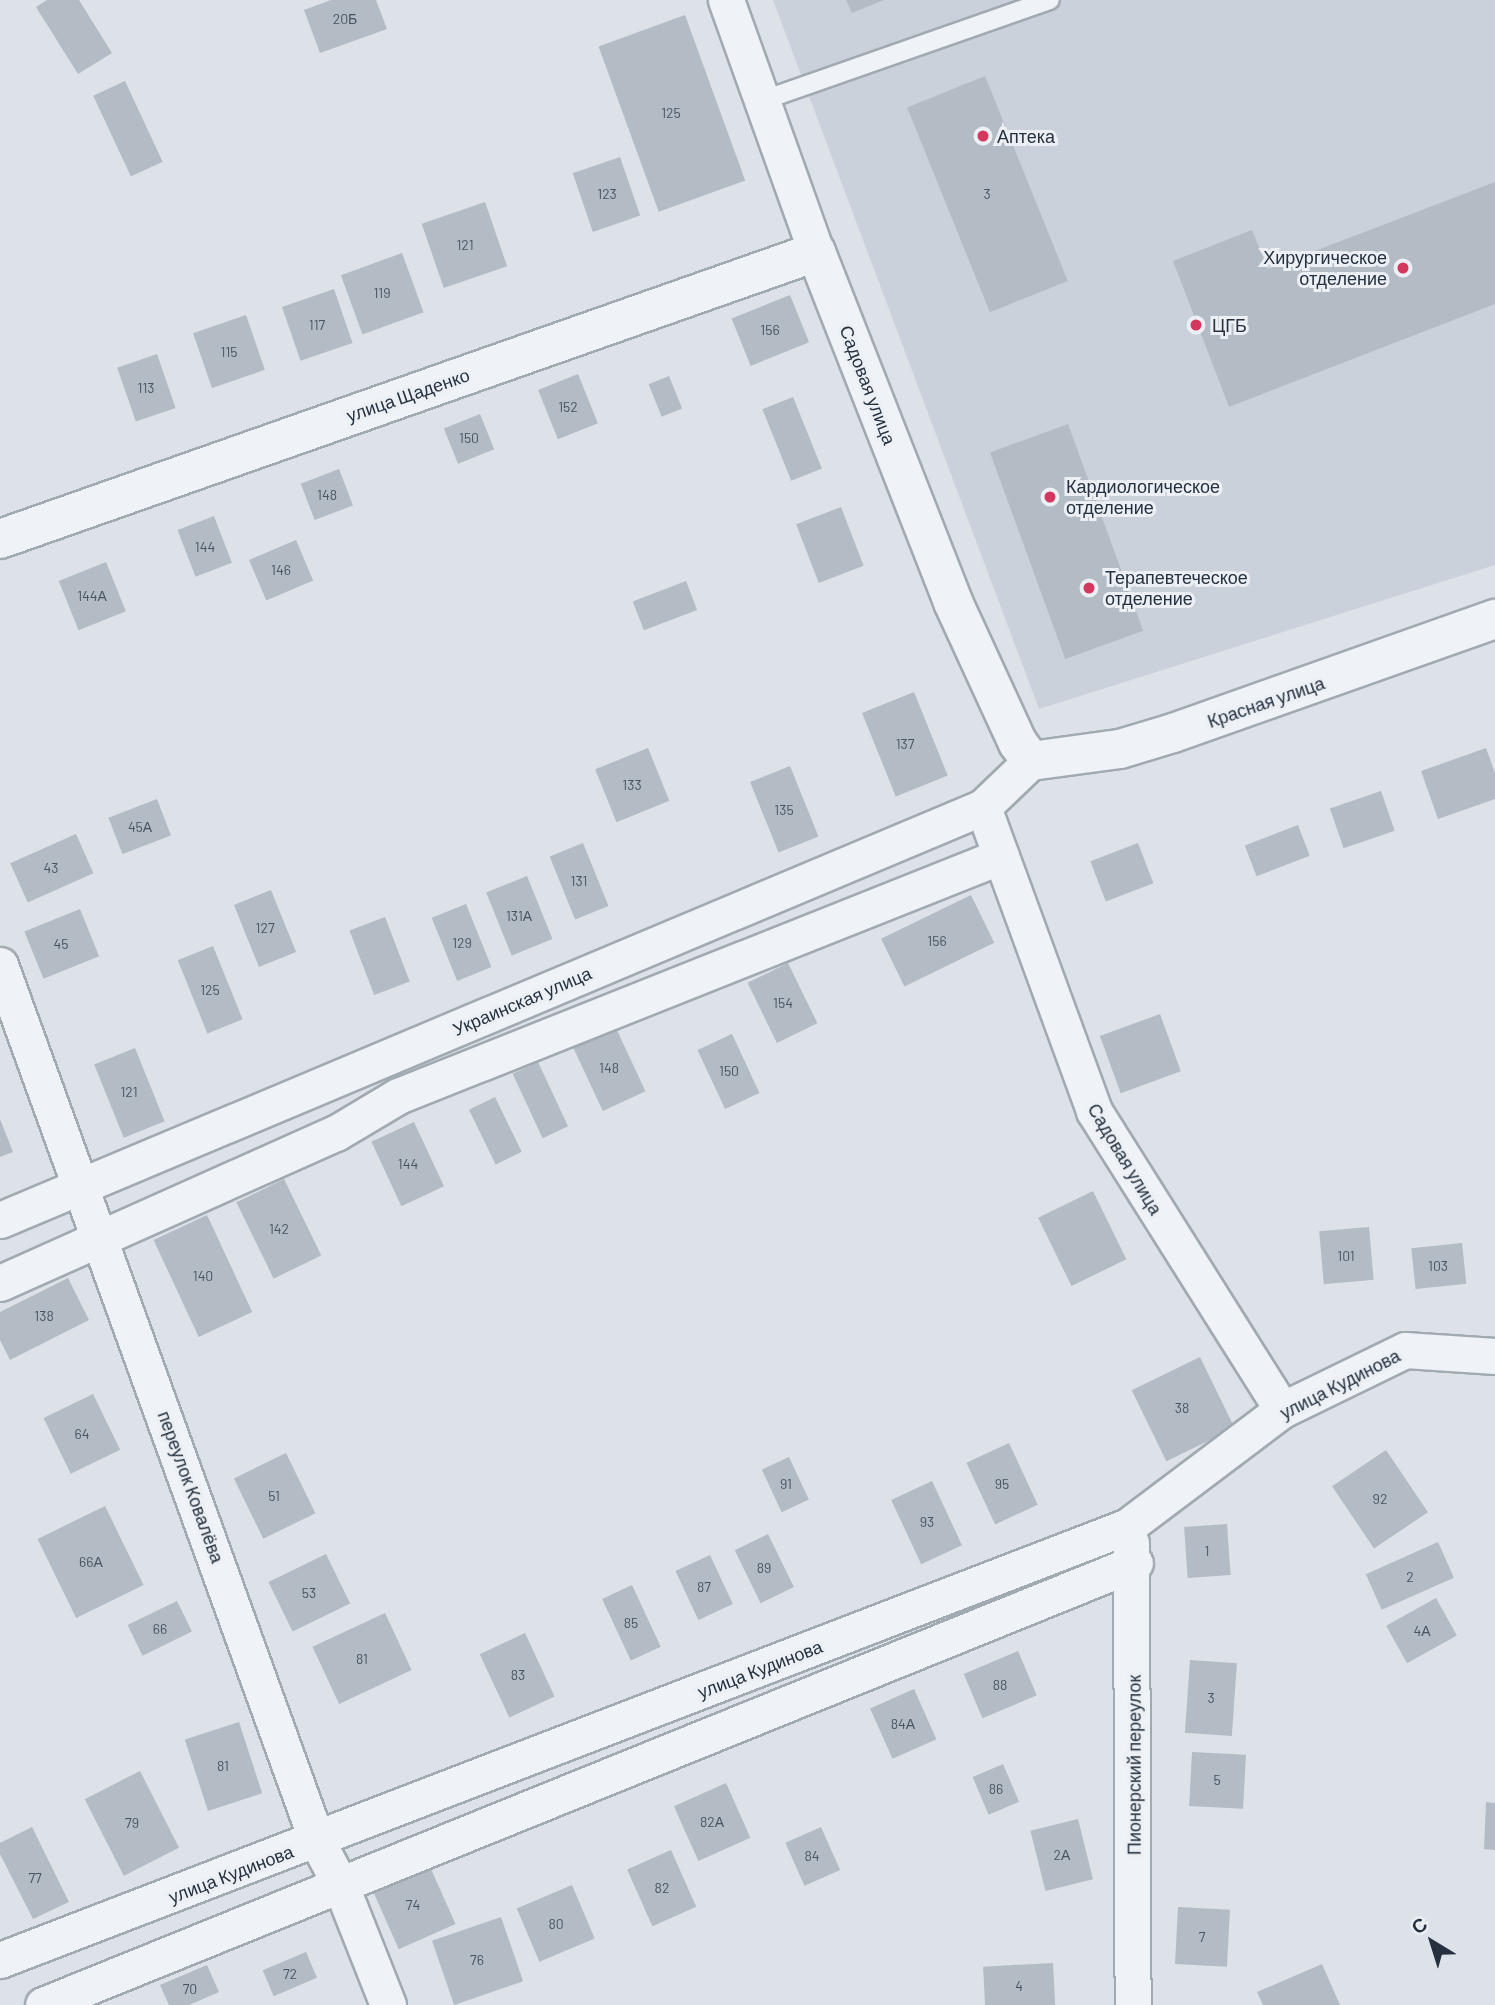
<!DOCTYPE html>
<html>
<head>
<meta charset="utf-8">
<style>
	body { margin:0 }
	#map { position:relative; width:1495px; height:2005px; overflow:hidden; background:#dce2e7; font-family:Barlow,sans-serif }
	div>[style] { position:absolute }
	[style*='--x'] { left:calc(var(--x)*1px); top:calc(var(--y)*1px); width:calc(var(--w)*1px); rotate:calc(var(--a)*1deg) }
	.built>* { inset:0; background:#cad1da }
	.building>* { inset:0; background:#b3bbc4; transform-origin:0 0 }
	.roads { filter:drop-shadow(2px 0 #a1a9b1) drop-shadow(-2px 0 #a1a9b1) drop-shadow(0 2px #a1a9b1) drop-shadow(0 -2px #a1a9b1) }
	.service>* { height:18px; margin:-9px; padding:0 9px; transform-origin:9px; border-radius:9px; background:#eff2f6 }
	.minor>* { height:35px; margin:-17.5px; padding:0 17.5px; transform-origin:17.5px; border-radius:17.5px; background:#eff2f6 }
	.tertiary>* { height:38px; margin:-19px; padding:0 19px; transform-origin:19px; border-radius:19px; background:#eff2f6 }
	.dots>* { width:19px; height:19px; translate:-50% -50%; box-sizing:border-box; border:4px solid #ecf0f5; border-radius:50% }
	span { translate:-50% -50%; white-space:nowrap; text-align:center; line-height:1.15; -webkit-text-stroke:6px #ecf0f5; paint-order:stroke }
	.number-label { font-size:14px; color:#485460 }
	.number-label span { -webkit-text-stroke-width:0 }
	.poi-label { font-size:18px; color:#25313f }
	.left { translate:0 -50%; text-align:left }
	.right { translate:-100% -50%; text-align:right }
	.street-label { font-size:18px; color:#25313f }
	.north { position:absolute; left:1397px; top:1907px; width:70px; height:70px; -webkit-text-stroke:5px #ecf0f5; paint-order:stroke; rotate:322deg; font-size:19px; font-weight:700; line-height:28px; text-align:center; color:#25313f }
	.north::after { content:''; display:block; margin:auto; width:24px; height:32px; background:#25313f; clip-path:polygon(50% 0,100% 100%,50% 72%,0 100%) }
</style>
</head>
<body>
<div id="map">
	<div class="built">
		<div style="clip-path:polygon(773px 0,1495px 0,1495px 565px,1039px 709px)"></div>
	</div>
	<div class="building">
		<div style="clip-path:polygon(47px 0,79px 0,112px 53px,78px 74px,36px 7px)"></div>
		<div style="clip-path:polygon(331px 0,376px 0,387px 29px,320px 53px,304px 10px)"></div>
		<div style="clip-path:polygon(846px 0,884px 0,852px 13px)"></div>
		<div style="left:685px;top:15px;width:176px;height:92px;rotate:70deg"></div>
		<div style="left:985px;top:76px;width:221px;height:84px;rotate:68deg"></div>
		<div style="left:125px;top:81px;width:89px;height:35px;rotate:65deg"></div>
		<div style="left:620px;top:157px;width:62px;height:50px;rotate:71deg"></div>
		<div style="clip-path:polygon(1495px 182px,1495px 304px,1229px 407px,1173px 261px,1252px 230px,1268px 269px)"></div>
		<div style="left:485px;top:202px;width:68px;height:67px;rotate:71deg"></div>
		<div style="left:402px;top:253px;width:63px;height:65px;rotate:70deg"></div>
		<div style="left:334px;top:289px;width:57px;height:55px;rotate:71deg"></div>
		<div style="left:790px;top:295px;width:51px;height:63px;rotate:68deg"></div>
		<div style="left:246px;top:315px;width:58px;height:56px;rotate:71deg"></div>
		<div style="left:157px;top:354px;width:57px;height:42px;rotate:71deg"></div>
		<div style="left:578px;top:374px;width:53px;height:43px;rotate:68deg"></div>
		<div style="left:669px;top:376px;width:35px;height:22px;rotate:68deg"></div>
		<div style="left:793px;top:397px;width:77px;height:33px;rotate:68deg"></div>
		<div style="left:480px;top:414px;width:38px;height:39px;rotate:68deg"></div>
		<div style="left:1068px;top:424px;width:220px;height:83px;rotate:70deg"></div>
		<div style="left:339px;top:469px;width:39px;height:41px;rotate:69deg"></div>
		<div style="left:841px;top:507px;width:63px;height:48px;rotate:69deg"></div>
		<div style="left:214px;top:516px;width:50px;height:39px;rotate:69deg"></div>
		<div style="left:296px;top:540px;width:44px;height:51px;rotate:67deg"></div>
		<div style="left:106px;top:562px;width:53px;height:51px;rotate:68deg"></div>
		<div style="left:686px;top:581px;width:31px;height:57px;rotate:69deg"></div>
		<div style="left:914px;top:692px;width:90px;height:56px;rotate:68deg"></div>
		<div style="left:648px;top:748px;width:57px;height:57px;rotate:68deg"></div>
		<div style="clip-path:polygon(1486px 748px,1495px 773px,1495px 799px,1438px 819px,1421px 771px)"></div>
		<div style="left:790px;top:766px;width:76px;height:43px;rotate:68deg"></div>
		<div style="left:1381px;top:791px;width:42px;height:54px;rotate:71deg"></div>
		<div style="left:157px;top:799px;width:39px;height:52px;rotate:69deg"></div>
		<div style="left:1298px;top:825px;width:33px;height:57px;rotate:69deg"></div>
		<div style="left:76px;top:834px;width:43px;height:72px;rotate:66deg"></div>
		<div style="left:583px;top:843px;width:68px;height:36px;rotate:68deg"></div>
		<div style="left:1138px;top:843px;width:43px;height:51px;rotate:69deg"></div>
		<div style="left:527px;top:876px;width:68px;height:44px;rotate:68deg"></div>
		<div style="left:271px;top:890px;width:67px;height:40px;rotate:68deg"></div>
		<div style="left:971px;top:895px;width:53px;height:100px;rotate:64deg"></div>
		<div style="left:466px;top:904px;width:68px;height:37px;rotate:68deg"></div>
		<div style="left:80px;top:909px;width:51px;height:60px;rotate:68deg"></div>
		<div style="left:385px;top:917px;width:69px;height:38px;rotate:69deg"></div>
		<div style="left:213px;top:946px;width:79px;height:38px;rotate:68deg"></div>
		<div style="left:788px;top:963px;width:67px;height:45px;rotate:64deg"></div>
		<div style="left:1160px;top:1014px;width:61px;height:64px;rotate:70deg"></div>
		<div style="left:615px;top:1026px;width:72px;height:47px;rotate:65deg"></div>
		<div style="left:732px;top:1034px;width:65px;height:38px;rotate:65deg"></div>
		<div style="left:135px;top:1048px;width:79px;height:44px;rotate:68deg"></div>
		<div style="left:538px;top:1062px;width:71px;height:28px;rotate:65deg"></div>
		<div style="left:495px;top:1097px;width:61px;height:29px;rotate:64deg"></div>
		<div style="clip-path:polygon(0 1119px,13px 1152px,0 1157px)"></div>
		<div style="left:414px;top:1122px;width:71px;height:47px;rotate:65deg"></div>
		<div style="left:284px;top:1179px;width:85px;height:53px;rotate:64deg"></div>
		<div style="left:1093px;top:1191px;width:76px;height:61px;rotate:64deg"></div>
		<div style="left:207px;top:1215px;width:107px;height:59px;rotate:65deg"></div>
		<div style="left:1369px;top:1227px;width:53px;height:50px;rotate:85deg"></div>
		<div style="left:1462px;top:1243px;width:41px;height:51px;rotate:84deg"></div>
		<div style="clip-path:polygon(68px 1278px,89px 1320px,10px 1360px,0 1340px,0 1312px)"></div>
		<div style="left:1200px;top:1357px;width:79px;height:76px;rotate:64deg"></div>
		<div style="left:93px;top:1394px;width:62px;height:55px;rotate:64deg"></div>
		<div style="left:1009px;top:1443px;width:68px;height:47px;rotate:65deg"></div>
		<div style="left:1386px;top:1450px;width:75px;height:65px;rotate:56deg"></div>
		<div style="left:286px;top:1453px;width:67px;height:58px;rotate:64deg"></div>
		<div style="left:789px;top:1457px;width:47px;height:30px;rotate:65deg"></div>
		<div style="left:932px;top:1481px;width:71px;height:45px;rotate:65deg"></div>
		<div style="left:105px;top:1506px;width:88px;height:75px;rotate:64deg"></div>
		<div style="left:1227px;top:1524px;width:51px;height:43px;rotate:86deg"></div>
		<div style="left:768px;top:1534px;width:59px;height:37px;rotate:64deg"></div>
		<div style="left:1438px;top:1542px;width:39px;height:79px;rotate:66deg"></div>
		<div style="left:326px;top:1554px;width:55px;height:64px;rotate:64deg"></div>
		<div style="left:710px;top:1555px;width:54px;height:38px;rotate:65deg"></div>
		<div style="left:632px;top:1585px;width:68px;height:33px;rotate:65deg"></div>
		<div style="left:1436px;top:1598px;width:43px;height:57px;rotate:61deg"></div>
		<div style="left:177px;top:1601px;width:34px;height:55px;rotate:64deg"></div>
		<div style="left:385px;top:1613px;width:63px;height:80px;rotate:65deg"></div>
		<div style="left:525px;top:1633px;width:70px;height:50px;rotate:65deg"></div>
		<div style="left:1018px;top:1651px;width:48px;height:59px;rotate:67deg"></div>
		<div style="left:1190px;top:1660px;width:47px;height:73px;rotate:4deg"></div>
		<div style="left:914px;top:1689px;width:55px;height:48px;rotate:66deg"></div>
		<div style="left:239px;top:1722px;width:75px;height:57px;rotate:72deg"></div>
		<div style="left:1192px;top:1752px;width:54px;height:54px;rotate:3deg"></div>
		<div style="left:1003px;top:1764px;width:41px;height:33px;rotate:67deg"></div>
		<div style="left:140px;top:1771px;width:86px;height:62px;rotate:63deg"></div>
		<div style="left:726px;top:1783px;width:60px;height:57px;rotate:66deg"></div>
		<div style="clip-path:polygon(1486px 1802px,1495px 1803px,1495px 1850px,1484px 1849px)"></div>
		<div style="left:1078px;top:1819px;width:62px;height:49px;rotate:76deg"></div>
		<div style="clip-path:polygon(32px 1827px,69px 1902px,33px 1919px,0 1854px,0 1843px)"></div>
		<div style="left:821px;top:1827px;width:47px;height:39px;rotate:66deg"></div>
		<div style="left:671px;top:1850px;width:62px;height:48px;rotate:66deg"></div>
		<div style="left:427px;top:1860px;width:70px;height:62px;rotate:66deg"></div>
		<div style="left:572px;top:1885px;width:58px;height:60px;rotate:67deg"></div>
		<div style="left:1178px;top:1907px;width:52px;height:57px;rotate:3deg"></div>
		<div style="left:501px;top:1917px;width:68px;height:73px;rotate:71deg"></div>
		<div style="left:306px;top:1952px;width:28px;height:47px;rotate:67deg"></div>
		<div style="left:1053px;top:1963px;width:42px;height:70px;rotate:87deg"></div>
		<div style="clip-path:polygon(1322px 1964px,1340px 2005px,1263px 2005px,1257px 1992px)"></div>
		<div style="clip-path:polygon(207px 1965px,219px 1992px,189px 2005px,169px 2005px,160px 1985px)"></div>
	</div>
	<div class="roads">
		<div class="service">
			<div style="--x:761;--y:101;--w:306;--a:-19.3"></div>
		</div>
		<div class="minor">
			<div style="--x:726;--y:0;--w:268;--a:70.3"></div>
			<div style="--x:983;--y:807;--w:324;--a:69.9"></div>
			<div style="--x:1094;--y:1111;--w:353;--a:57.8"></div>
			<div style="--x:0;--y:965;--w:932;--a:70.11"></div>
			<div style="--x:317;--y:1841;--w:51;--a:61.9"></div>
			<div style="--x:341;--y:1886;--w:128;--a:68.4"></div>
			<div style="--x:0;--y:1220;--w:1066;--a:-22.79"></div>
			<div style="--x:983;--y:807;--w:66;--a:-43.8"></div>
			<div style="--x:0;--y:1283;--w:368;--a:-24.1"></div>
			<div style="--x:336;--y:1133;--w:72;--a:-30.8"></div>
			<div style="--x:398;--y:1096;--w:649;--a:-21.7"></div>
			<div style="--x:1131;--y:1543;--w:462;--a:89.8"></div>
			<div style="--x:0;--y:1960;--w:1209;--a:-21.04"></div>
			<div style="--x:1128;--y:1526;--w:193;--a:-37"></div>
			<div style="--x:1282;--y:1410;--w:137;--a:-26"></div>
			<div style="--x:1405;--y:1350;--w:90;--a:3.8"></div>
			<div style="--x:43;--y:2005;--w:1178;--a:-22.04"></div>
		</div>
		<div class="tertiary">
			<div style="--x:0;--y:539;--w:865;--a:-19.38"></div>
			<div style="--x:816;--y:252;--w:376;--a:68.6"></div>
			<div style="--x:953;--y:602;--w:155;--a:65.3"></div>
			<div style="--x:1018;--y:743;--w:22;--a:54"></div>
			<div style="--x:1031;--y:761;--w:90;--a:-7.7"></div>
			<div style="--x:1120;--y:749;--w:55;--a:-16.8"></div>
			<div style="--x:1173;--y:733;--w:342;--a:-19.5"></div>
		</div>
	</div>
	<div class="dots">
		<div style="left:983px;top:136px;background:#d6375f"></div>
		<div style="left:1403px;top:268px;background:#d6375f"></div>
		<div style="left:1196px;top:325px;background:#d6375f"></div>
		<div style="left:1050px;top:497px;background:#d6375f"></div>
		<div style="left:1089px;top:588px;background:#d6375f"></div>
	</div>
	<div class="number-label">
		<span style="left:345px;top:19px">20Б</span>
		<span style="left:671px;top:113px">125</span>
		<span style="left:607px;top:194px">123</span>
		<span style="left:987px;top:194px">3</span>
		<span style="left:465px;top:245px">121</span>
		<span style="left:382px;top:293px">119</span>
		<span style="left:317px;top:325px">117</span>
		<span style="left:770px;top:330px">156</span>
		<span style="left:229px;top:352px">115</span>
		<span style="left:146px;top:388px">113</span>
		<span style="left:568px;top:407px">152</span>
		<span style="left:469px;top:438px">150</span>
		<span style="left:327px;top:495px">148</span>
		<span style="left:205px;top:547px">144</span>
		<span style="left:281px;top:570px">146</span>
		<span style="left:92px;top:596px">144А</span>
		<span style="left:905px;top:744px">137</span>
		<span style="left:632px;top:785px">133</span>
		<span style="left:784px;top:810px">135</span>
		<span style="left:140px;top:827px">45А</span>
		<span style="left:51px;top:868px">43</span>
		<span style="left:579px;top:881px">131</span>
		<span style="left:519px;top:916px">131А</span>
		<span style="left:265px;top:928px">127</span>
		<span style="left:937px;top:941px">156</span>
		<span style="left:462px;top:943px">129</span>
		<span style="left:61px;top:944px">45</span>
		<span style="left:210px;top:990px">125</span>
		<span style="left:783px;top:1003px">154</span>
		<span style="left:609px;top:1068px">148</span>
		<span style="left:729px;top:1071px">150</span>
		<span style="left:129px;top:1092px">121</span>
		<span style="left:408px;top:1164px">144</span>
		<span style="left:279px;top:1229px">142</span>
		<span style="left:1346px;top:1256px">101</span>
		<span style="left:1438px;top:1266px">103</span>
		<span style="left:203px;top:1276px">140</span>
		<span style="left:44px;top:1316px">138</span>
		<span style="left:1182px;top:1408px">38</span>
		<span style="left:82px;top:1434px">64</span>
		<span style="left:786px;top:1484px">91</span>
		<span style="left:1002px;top:1484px">95</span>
		<span style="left:274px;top:1496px">51</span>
		<span style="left:1380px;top:1499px">92</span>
		<span style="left:927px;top:1522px">93</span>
		<span style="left:1207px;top:1551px">1</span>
		<span style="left:91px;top:1562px">66А</span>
		<span style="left:764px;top:1568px">89</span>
		<span style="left:1410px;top:1577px">2</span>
		<span style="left:704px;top:1587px">87</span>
		<span style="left:309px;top:1593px">53</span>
		<span style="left:631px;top:1623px">85</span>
		<span style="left:160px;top:1629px">66</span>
		<span style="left:1422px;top:1631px">4А</span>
		<span style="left:362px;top:1659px">81</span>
		<span style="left:518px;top:1675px">83</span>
		<span style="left:1000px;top:1685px">88</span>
		<span style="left:1211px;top:1698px">3</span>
		<span style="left:903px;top:1724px">84А</span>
		<span style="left:223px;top:1766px">81</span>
		<span style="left:1217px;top:1780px">5</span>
		<span style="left:996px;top:1789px">86</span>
		<span style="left:712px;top:1822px">82А</span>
		<span style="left:132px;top:1823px">79</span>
		<span style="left:1062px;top:1855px">2А</span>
		<span style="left:812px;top:1856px">84</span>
		<span style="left:35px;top:1878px">77</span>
		<span style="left:662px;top:1888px">82</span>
		<span style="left:413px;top:1905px">74</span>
		<span style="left:556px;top:1924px">80</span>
		<span style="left:1202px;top:1937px">7</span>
		<span style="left:477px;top:1960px">76</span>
		<span style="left:290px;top:1974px">72</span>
		<span style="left:1019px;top:1986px">4</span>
		<span style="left:190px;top:1989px">70</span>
	</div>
	<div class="poi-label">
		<span class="left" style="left:997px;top:136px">Аптека</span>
		<span class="right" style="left:1387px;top:268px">Хирургическое<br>отделение</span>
		<span class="left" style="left:1212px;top:325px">ЦГБ</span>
		<span class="left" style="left:1066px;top:497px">Кардиологическое<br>отделение</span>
		<span class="left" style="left:1105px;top:588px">Терапевтеческое<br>отделение</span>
	</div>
	<div class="street-label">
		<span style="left:868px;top:385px;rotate:69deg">Садовая улица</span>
		<span style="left:408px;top:395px;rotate:-19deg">улица Щаденко</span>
		<span style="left:1266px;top:702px;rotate:-19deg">Красная улица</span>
		<span style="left:522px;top:1001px;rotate:-23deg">Украинская улица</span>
		<span style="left:1125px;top:1159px;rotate:59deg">Садовая улица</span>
		<span style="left:1340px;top:1384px;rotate:-27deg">улица Кудинова</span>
		<span style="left:191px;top:1487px;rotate:70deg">переулок Ковалёва</span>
		<span style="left:760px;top:1669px;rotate:-21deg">улица Кудинова</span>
		<span style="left:1134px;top:1765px;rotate:-90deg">Пионерский переулок</span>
		<span style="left:231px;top:1874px;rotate:-21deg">улица Кудинова</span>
	</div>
	<div class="north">С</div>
</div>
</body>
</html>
